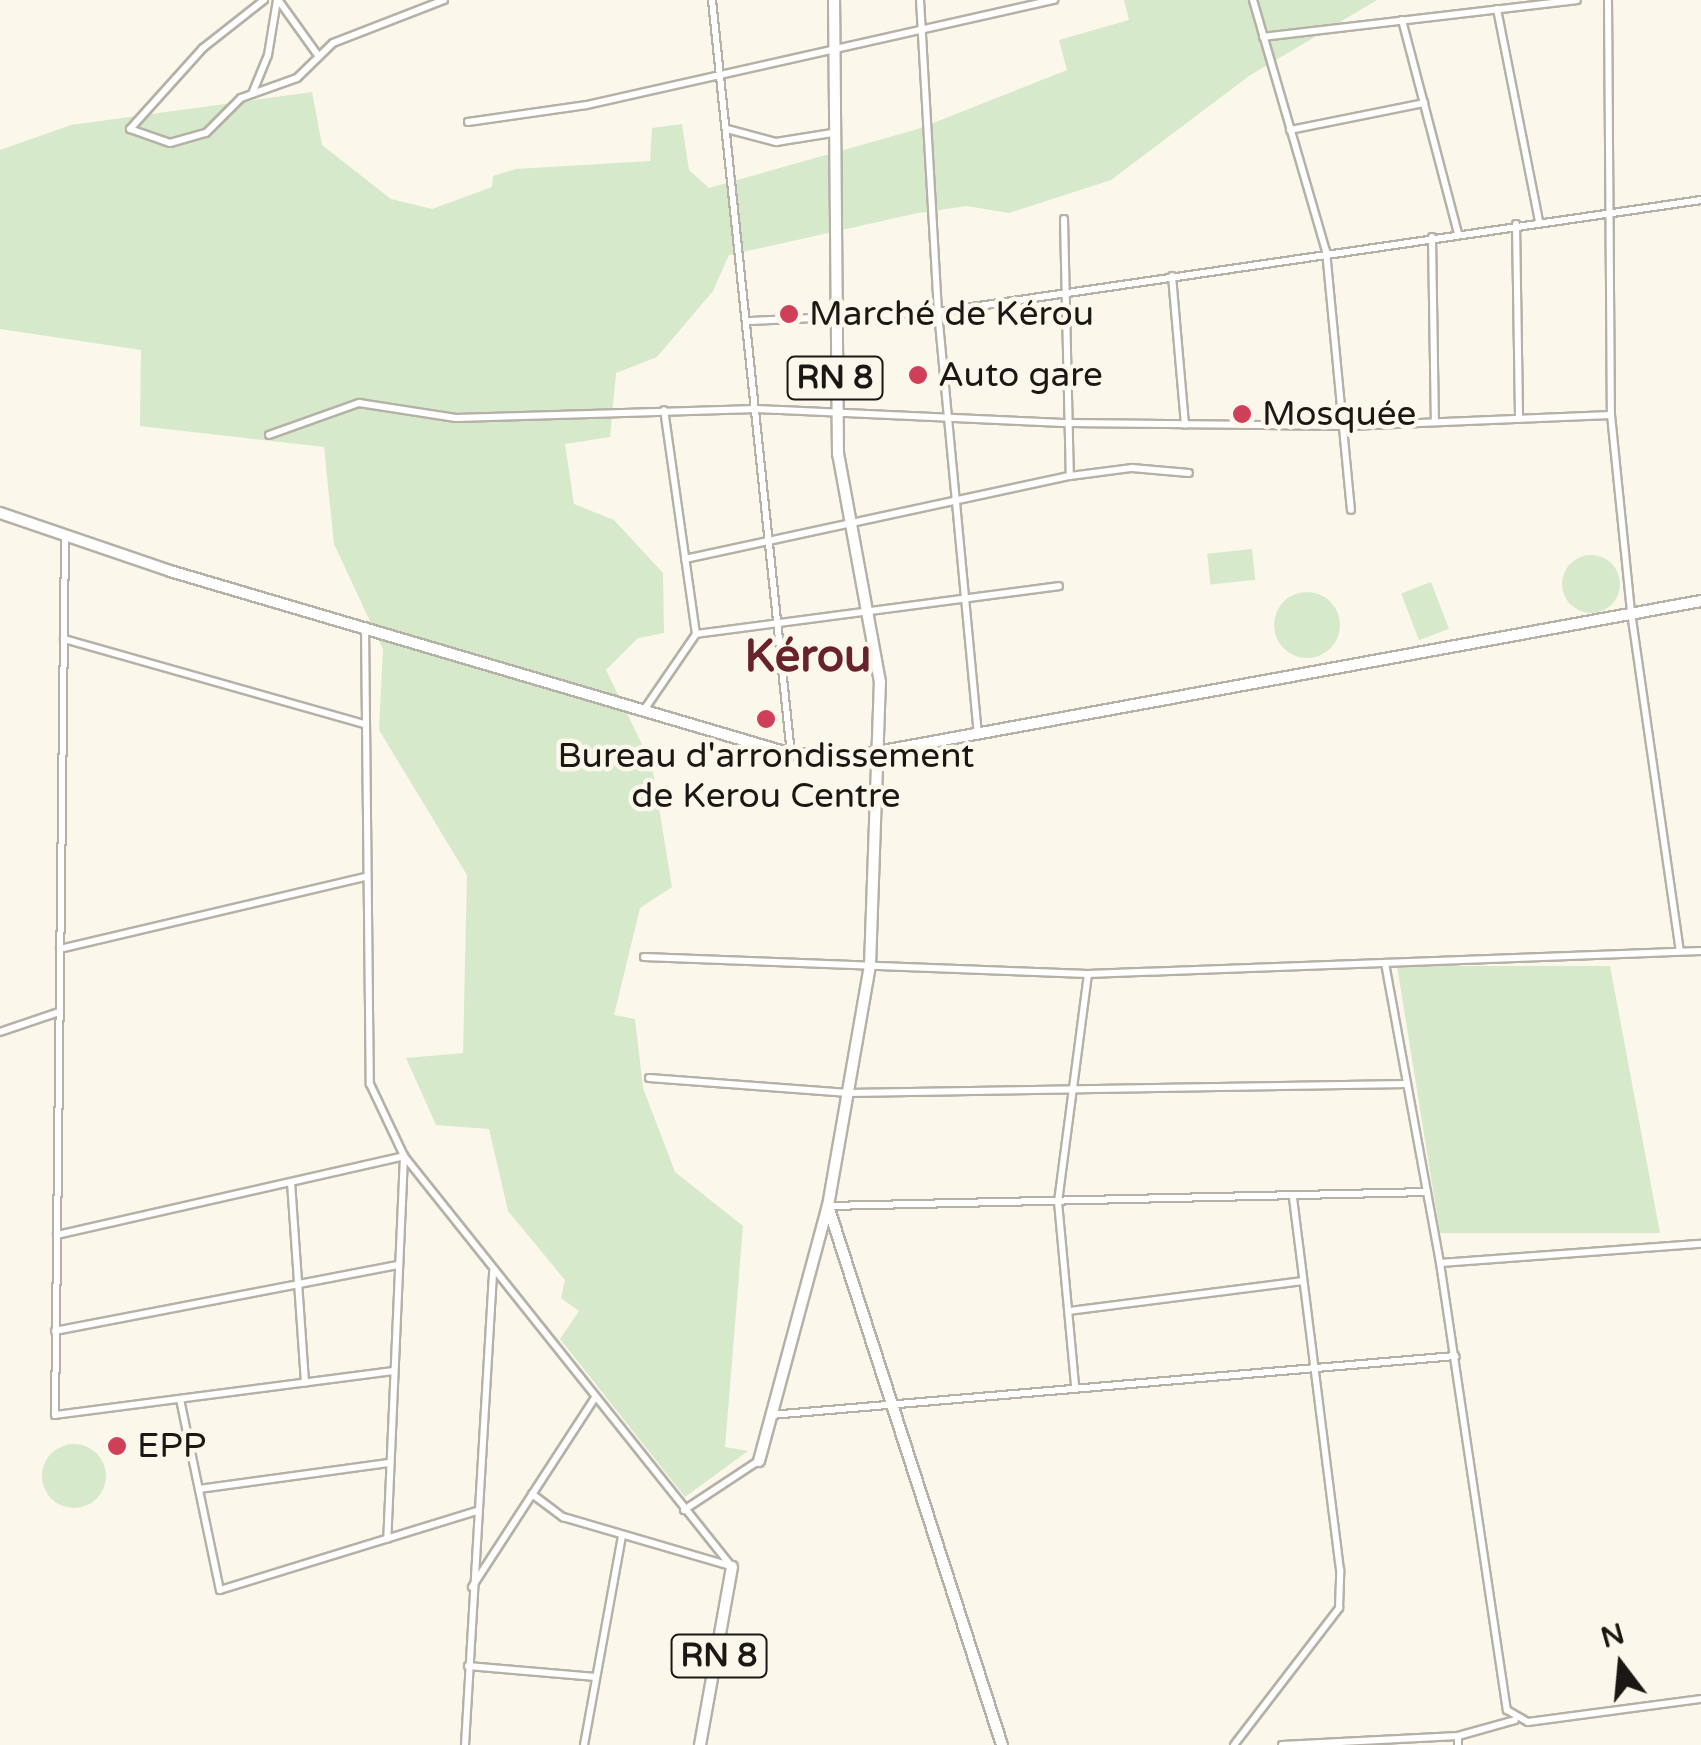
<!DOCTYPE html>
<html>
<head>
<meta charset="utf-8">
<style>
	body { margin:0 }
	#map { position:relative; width:1701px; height:1745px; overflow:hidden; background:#fbf7eb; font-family:"Varela Round",sans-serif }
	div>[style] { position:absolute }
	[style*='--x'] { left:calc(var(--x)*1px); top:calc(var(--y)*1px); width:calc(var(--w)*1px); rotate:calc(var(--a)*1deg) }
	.green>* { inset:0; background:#d6e9ca; transform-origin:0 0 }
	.round { border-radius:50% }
	.roads { filter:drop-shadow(2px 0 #b5b1a6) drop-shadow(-2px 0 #b5b1a6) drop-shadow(0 2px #b5b1a6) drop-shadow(0 -2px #b5b1a6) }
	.street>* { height:6px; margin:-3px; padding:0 3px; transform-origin:3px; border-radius:3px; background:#fff }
	.secondary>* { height:10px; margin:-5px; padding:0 5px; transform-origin:5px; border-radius:5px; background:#fff }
	.primary>* { height:10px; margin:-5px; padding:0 5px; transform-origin:5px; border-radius:5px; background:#fff }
	.dots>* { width:28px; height:28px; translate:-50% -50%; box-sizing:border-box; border:5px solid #fbf7eb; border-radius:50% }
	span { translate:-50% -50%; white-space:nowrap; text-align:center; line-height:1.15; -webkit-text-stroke:9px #fbf7eb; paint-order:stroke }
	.shield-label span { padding:2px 8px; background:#fbf7eb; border:2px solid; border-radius:8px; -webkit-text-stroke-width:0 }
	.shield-label { font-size:32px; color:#191814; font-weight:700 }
	.poi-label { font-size:35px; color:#191814 }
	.left { translate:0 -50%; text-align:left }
	.district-label { font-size:45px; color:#67222c; font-weight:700 }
	.north { position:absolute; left:1571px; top:1615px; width:100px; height:100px; -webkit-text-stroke:8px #fbf7eb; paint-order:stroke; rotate:344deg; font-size:28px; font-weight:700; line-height:40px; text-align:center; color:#191814 }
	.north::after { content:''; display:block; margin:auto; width:35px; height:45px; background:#191814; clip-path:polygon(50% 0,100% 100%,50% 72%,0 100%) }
</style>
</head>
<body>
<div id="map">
	<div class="green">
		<div style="clip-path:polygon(1124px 0,1377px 0,1249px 76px,1111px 180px,1009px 213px,967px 206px,918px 213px,729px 255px,713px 291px,657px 357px,616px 373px,610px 437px,565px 444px,574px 504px,614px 520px,663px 573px,664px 633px,638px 638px,606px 670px,652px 765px,672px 887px,640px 908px,614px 1015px,635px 1019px,643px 1088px,675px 1172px,743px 1226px,725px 1447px,748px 1451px,685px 1497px,560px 1339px,579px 1311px,561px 1298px,565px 1280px,508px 1211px,489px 1129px,436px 1125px,406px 1058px,463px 1053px,467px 875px,379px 730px,383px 649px,334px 544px,324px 447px,140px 426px,141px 350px,0 329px,0 150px,71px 125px,312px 92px,322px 145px,391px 199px,432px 209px,492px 187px,493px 176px,516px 169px,650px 161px,652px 128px,682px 124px,689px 170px,709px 188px,918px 129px,1067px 70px,1059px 40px,1129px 20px)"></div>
		<div style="left:1252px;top:549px;width:31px;height:45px;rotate:84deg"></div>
		<div class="round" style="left:1562px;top:555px;width:58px;height:58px"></div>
		<div style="left:1431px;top:582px;width:50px;height:32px;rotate:69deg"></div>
		<div class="round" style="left:1274px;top:592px;width:66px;height:66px"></div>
		<div style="clip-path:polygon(1397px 966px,1610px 966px,1660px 1233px,1440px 1233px)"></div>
		<div class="round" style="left:42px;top:1444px;width:64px;height:64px"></div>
	</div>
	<div class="roads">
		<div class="street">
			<div style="--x:264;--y:0;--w:78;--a:141.8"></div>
			<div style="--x:203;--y:48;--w:109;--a:132"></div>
			<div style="--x:130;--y:129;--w:42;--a:19.3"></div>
			<div style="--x:170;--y:143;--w:37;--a:-16"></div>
			<div style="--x:206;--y:133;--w:49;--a:-45"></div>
			<div style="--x:241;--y:98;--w:59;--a:-19.7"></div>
			<div style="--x:297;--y:78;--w:50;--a:-44.2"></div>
			<div style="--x:333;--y:43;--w:119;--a:-21.2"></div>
			<div style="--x:712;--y:0;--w:758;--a:84.02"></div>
			<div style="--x:920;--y:0;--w:313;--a:86.7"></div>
			<div style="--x:938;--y:312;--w:422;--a:84.6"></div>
			<div style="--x:1253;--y:0;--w:261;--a:73.8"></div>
			<div style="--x:1326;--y:251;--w:260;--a:84.5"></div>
			<div style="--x:1608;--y:0;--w:415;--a:89.6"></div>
			<div style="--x:1611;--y:415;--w:198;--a:84.2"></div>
			<div style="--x:1631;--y:612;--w:343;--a:81.8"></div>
			<div style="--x:279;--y:1;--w:65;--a:54.4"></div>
			<div style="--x:1497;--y:9;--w:216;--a:78.8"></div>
			<div style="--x:1402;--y:20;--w:220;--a:75.3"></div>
			<div style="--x:1263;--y:37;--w:316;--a:-6.7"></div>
			<div style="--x:252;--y:94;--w:42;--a:-67.7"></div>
			<div style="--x:268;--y:55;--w:56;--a:-80.7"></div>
			<div style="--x:468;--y:122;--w:120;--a:-8.1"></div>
			<div style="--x:587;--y:105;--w:479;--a:-12.7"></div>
			<div style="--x:727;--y:129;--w:51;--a:14.9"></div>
			<div style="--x:776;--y:142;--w:57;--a:-9.1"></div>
			<div style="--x:1290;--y:130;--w:137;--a:-11.4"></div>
			<div style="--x:1064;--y:219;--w:257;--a:88.7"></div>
			<div style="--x:1516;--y:224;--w:195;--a:89.1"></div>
			<div style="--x:1432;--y:237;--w:185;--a:89.1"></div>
			<div style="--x:1172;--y:276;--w:149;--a:85"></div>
			<div style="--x:748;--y:321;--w:190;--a:-2.7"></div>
			<div style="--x:938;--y:312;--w:771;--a:-8.35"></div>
			<div style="--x:269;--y:435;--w:96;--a:-19.6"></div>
			<div style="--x:359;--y:403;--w:98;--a:8.8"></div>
			<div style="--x:456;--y:418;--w:301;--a:-1.7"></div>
			<div style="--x:757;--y:409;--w:312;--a:2.6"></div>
			<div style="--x:1069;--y:423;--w:279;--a:0.6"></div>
			<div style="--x:1348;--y:426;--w:263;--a:-2.4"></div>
			<div style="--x:65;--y:536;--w:879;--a:90.65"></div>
			<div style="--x:55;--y:1415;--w:342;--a:-7.4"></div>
			<div style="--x:685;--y:559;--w:394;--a:-12.2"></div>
			<div style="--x:1070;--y:476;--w:63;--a:-7.4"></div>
			<div style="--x:1132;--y:468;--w:57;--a:5"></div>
			<div style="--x:365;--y:626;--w:458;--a:89.4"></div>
			<div style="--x:370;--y:1084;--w:80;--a:64.7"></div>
			<div style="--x:404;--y:1156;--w:526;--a:51.41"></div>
			<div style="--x:696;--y:634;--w:366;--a:-7.5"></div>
			<div style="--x:64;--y:639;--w:313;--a:15.8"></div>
			<div style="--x:644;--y:710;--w:92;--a:-55.6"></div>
			<div style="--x:696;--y:634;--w:226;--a:-98.1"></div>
			<div style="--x:60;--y:949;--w:313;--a:-13.3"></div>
			<div style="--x:644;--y:957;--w:444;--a:2.2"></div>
			<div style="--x:1088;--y:974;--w:613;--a:-2.15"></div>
			<div style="--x:1385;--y:963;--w:305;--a:79.6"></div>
			<div style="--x:1440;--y:1263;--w:452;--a:81.5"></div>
			<div style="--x:1507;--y:1710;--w:24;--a:30"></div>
			<div style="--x:1528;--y:1722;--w:175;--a:-7.6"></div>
			<div style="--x:0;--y:1032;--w:62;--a:-18.7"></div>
			<div style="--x:649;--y:1078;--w:200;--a:4.3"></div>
			<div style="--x:848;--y:1093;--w:559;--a:-0.92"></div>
			<div style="--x:291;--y:1182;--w:201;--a:86"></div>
			<div style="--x:829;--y:1206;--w:598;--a:-1.34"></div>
			<div style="--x:57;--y:1235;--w:356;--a:-12.8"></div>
			<div style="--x:404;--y:1156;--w:383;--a:92.5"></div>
			<div style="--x:1440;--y:1263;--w:262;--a:-4.2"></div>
			<div style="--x:1069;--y:1311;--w:235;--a:-7.3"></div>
			<div style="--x:55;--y:1331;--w:350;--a:-10.9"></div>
			<div style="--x:1075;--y:1385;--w:184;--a:-95.3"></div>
			<div style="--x:1058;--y:1202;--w:230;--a:-82.5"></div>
			<div style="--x:180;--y:1399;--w:195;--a:78.2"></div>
			<div style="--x:220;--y:1590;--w:269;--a:-17.1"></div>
			<div style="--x:771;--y:1415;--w:687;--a:-4.93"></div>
			<div style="--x:199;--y:1489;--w:193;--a:-7.8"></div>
			<div style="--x:532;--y:1494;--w:39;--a:37"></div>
			<div style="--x:563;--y:1517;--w:175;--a:16.3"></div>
			<div style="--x:684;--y:1510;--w:89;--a:-33.5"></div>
			<div style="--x:472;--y:1587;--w:224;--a:-57"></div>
			<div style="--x:468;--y:1666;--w:128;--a:4.9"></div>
			<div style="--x:465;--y:1745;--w:475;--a:-86.6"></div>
			<div style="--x:584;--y:1745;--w:212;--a:-79.7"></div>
			<div style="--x:1234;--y:1745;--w:173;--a:-52.5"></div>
			<div style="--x:1339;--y:1608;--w:38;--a:-88"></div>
			<div style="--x:1340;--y:1570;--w:374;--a:-97.2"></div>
			<div style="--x:1282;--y:1745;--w:176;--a:-2.9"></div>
			<div style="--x:1458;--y:1745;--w:9;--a:-90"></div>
			<div style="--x:1458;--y:1736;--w:59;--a:-15.7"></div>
		</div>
		<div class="secondary">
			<div style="--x:0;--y:513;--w:180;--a:18.8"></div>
			<div style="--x:170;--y:571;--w:647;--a:16.42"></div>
			<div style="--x:791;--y:754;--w:70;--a:0.8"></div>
			<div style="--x:861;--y:755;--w:854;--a:-10.39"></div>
			<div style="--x:828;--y:1206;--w:566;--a:72.11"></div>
		</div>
		<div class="primary">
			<div style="--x:759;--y:1461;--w:264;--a:-74.9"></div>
			<div style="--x:828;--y:1206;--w:244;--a:-80.1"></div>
			<div style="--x:870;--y:966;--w:284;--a:-88"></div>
			<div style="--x:880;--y:682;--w:232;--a:-100.4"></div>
			<div style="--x:838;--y:454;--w:454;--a:-90.5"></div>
			<div style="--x:700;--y:1745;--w:181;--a:-79.8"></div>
		</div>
	</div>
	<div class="dots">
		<div style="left:789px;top:314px;background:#cf3f58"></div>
		<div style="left:918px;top:375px;background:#cf3f58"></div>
		<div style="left:1242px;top:414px;background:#cf3f58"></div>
		<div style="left:766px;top:719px;background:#cf3f58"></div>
		<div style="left:117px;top:1446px;background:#cf3f58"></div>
	</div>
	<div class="shield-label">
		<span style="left:835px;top:378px">RN 8</span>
		<span style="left:719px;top:1656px">RN 8</span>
	</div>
	<div class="poi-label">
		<span class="left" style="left:809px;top:314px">Marché de Kérou</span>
		<span class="left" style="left:938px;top:375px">Auto gare</span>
		<span class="left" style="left:1262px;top:414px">Mosquée</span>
		<span style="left:766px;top:776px">Bureau d'arrondissement<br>de Kerou Centre</span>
		<span class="left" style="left:137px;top:1446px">EPP</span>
	</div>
	<div class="district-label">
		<span style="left:808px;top:658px">Kérou</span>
	</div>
	<div class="north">N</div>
</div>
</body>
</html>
